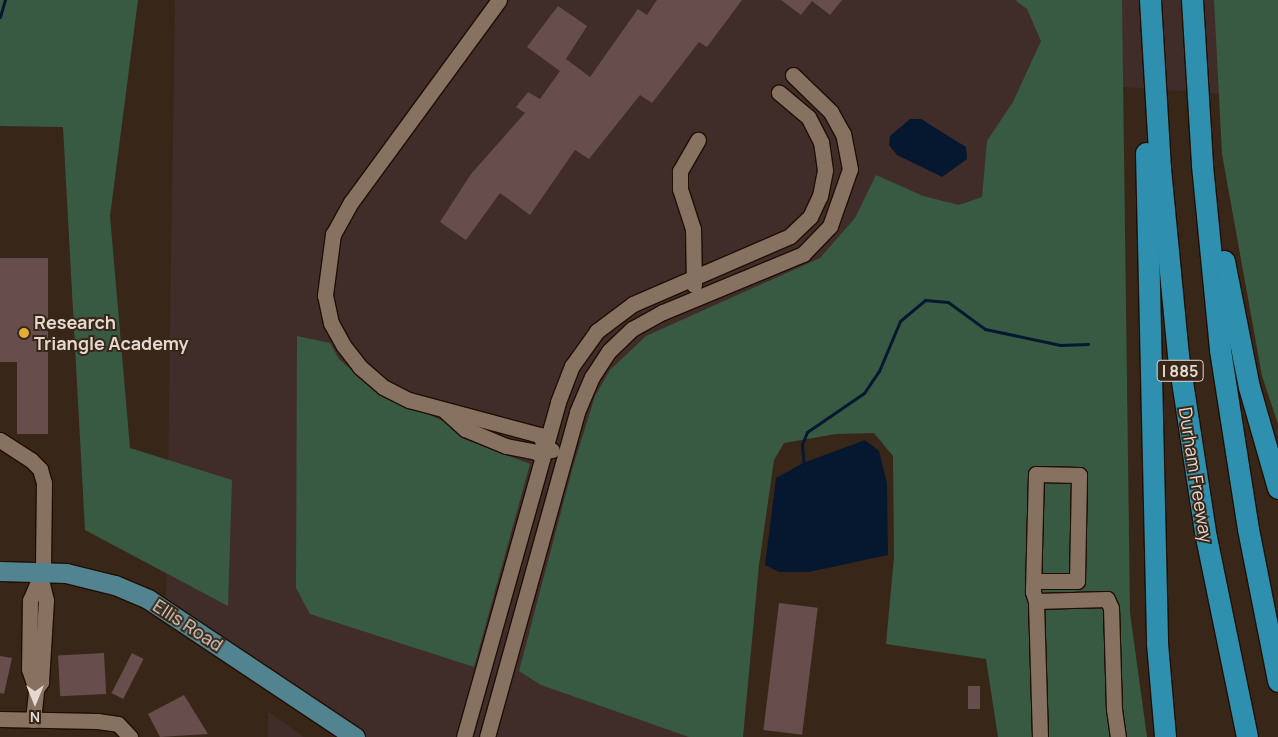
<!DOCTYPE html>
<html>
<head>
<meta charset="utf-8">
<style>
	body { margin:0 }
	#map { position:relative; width:1278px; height:737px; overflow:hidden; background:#382718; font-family:Manrope,sans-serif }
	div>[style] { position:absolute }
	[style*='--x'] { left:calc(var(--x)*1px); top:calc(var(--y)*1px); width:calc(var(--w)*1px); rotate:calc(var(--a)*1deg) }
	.commercial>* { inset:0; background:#402d29 }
	.forest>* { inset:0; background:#385a43 }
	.water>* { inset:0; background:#051830 }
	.stream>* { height:3px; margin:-1.5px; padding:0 1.5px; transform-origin:1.5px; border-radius:1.5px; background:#051830 }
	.building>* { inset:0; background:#674d4b; transform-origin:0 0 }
	.roads { filter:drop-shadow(1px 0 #1f0f03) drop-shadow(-1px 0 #1f0f03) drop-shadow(0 1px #1f0f03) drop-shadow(0 -1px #1f0f03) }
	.minor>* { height:15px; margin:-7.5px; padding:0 7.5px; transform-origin:7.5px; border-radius:7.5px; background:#877262 }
	.major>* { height:19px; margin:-9.5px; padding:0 9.5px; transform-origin:9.5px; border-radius:9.5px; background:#528390 }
	.highway>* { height:21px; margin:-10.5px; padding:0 10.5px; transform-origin:10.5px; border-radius:10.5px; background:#2e8faf }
	.dots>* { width:14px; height:14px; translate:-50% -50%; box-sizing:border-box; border:2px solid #382718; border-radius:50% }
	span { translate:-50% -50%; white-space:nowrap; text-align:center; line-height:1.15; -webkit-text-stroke:4px #382718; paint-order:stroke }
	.shield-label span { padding:1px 4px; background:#382718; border:1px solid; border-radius:4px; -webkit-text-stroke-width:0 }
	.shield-label { font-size:16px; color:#e4d8cf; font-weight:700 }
	.poi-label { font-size:18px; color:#e4d8cf; font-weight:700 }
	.left { translate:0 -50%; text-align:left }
	.street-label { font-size:18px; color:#e4d8cf }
	.north { position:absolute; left:10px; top:677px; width:50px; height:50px; -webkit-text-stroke:4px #382718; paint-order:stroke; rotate:180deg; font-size:14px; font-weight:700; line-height:20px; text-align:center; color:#e4d8cf }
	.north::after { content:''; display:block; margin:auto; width:18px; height:22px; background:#e4d8cf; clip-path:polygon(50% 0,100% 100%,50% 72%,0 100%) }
</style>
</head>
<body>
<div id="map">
	<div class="commercial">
		<div style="clip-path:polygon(175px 0,1278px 0,1278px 98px,1097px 85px,1091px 310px,783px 312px,739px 737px,367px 737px,166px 608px)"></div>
		<div style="clip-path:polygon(268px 711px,304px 737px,268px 737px)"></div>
	</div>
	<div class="forest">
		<div style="clip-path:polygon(0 0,138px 0,110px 216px,130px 448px,232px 480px,228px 606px,85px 530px,63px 127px,0 126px)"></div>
		<div style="clip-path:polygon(1015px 0,1122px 0,1130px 613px,1147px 737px,998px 737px,986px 659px,886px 644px,894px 557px,893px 456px,874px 433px,836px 434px,784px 443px,774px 460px,759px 565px,743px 737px,689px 737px,541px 685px,519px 671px,572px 470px,595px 396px,610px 370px,646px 336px,820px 258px,855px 218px,876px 175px,923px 196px,959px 205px,982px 197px,987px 141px,1013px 102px,1041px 41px,1027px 9px)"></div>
		<div style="clip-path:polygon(1214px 0,1278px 0,1278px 424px,1262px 376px,1222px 154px)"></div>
		<div style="clip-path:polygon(297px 336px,330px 343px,339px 359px,374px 390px,443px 421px,464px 439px,530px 464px,474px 667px,310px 614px,296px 588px)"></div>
	</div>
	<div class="water">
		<div style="clip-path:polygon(910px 119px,921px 119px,966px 147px,967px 159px,942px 177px,897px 155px,889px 145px,890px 136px)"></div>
		<div style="clip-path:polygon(865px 440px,879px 451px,887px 483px,888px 555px,809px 572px,779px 572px,765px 565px,776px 478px,803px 463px)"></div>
	</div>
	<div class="stream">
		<div style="--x:0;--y:17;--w:18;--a:-74"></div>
		<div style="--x:804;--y:467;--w:23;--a:-95"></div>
		<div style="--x:802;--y:444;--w:13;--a:-67"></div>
		<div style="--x:807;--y:432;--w:69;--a:-34.4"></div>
		<div style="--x:864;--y:393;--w:27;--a:-56"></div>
		<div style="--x:879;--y:371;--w:54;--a:-67.2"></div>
		<div style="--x:900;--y:321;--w:33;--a:-40"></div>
		<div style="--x:925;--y:300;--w:23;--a:5"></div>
		<div style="--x:948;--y:302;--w:46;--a:36.1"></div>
		<div style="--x:985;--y:329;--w:77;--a:12"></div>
		<div style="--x:1060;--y:345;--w:28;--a:-2"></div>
	</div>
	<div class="building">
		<div style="clip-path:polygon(657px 0,742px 0,707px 47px,699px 42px,652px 103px,640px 95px,589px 159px,575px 150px,530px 215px,500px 193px,466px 240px,440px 222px,471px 174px,525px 113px,516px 107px,528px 92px,540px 99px,560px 71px,527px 47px,558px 6px,587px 26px,566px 59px,590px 77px,638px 9px,647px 15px)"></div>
		<div style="clip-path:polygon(781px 0,842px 0,830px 15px,812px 1px,801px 15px)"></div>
		<div style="clip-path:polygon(0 258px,48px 258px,48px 434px,17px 434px,17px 362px,0 362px)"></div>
		<div style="left:779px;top:603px;width:39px;height:128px;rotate:7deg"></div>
		<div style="left:104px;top:653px;width:41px;height:46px;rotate:87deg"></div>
		<div style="left:132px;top:653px;width:13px;height:45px;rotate:27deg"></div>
		<div style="clip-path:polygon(0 656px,12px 658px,4px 694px,0 693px)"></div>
		<div style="left:968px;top:686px;width:12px;height:23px"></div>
		<div style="clip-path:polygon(184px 695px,208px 734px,160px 737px,148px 714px)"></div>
	</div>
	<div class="roads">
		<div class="minor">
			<div style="--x:499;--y:0;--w:250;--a:126.2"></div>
			<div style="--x:351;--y:202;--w:37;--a:119"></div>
			<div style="--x:333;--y:234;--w:62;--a:97.5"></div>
			<div style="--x:325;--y:295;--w:29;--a:78"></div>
			<div style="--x:331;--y:323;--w:25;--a:61"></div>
			<div style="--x:343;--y:345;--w:28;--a:52"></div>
			<div style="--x:360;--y:367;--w:30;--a:41"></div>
			<div style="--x:383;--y:387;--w:29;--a:27"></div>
			<div style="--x:409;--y:400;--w:136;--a:15"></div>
			<div style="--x:540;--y:435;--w:14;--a:69"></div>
			<div style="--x:694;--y:285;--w:56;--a:-91"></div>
			<div style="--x:693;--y:229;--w:42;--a:-108"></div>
			<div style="--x:680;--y:189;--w:18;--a:-90"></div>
			<div style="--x:680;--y:171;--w:36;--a:-60"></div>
			<div style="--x:445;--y:411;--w:27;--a:42"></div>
			<div style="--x:465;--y:429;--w:44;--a:22.5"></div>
			<div style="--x:506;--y:446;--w:31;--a:11"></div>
			<div style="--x:536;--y:452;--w:16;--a:-7"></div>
			<div style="--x:0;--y:440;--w:37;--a:33"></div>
			<div style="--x:31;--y:460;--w:13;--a:45"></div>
			<div style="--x:40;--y:469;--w:15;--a:74"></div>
			<div style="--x:44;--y:483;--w:87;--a:90.7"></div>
			<div style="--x:43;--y:570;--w:33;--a:113"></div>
			<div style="--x:30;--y:600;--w:69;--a:90.8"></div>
			<div style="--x:29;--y:669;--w:21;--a:71"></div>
			<div style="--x:1034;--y:581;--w:43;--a:0"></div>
			<div style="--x:1077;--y:581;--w:106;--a:-88.9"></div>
			<div style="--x:1079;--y:475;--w:43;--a:-178.7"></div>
			<div style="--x:1036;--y:474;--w:118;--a:91.5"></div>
			<div style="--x:1033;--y:592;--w:9;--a:72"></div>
			<div style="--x:0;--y:719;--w:97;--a:1.2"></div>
			<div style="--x:97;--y:721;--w:21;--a:8"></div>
			<div style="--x:118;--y:724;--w:18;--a:47"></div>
			<div style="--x:33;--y:720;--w:31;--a:-84"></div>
			<div style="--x:36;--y:689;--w:9;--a:-54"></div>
			<div style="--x:41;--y:682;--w:82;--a:-86.5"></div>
			<div style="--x:46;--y:600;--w:21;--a:-104"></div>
			<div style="--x:464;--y:737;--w:348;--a:-74.3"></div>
			<div style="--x:558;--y:402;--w:39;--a:-69"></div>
			<div style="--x:572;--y:366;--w:43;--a:-54.5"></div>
			<div style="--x:597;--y:331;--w:45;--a:-36.9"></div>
			<div style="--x:633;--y:304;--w:171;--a:-23.4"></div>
			<div style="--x:790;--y:236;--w:28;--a:-44"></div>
			<div style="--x:810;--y:217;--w:23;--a:-65"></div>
			<div style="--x:820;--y:196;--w:26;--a:-79"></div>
			<div style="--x:825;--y:170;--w:28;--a:-98"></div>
			<div style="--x:821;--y:142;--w:28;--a:-117"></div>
			<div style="--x:808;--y:117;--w:38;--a:-140"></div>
			<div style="--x:487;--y:737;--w:337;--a:-74.5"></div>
			<div style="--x:577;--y:412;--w:38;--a:-67"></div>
			<div style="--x:592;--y:377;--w:31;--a:-57"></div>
			<div style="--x:609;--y:351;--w:32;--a:-44"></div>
			<div style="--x:632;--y:329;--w:35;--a:-29"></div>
			<div style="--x:663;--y:312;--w:152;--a:-22.5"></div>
			<div style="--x:803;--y:254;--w:39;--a:-46"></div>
			<div style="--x:830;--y:226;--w:60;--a:-70.7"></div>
			<div style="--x:850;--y:169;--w:36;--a:-101"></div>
			<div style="--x:843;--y:134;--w:25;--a:-119"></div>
			<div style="--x:831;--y:112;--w:53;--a:-135.8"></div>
			<div style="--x:1040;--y:737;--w:136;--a:-91.7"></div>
			<div style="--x:1036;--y:601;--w:71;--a:-1.6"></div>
			<div style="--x:1107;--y:599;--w:10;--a:66"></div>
			<div style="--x:1111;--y:608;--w:101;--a:88.3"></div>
			<div style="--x:1114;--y:709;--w:28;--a:82"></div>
		</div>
		<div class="major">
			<div style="--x:0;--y:571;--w:66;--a:1.7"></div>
			<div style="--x:66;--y:573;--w:50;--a:13.8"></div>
			<div style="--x:115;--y:585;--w:36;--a:23"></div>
			<div style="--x:148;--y:599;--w:249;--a:33.7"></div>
		</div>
		<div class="highway">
			<div style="--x:1150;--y:0;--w:168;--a:86.6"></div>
			<div style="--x:1160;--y:168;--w:188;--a:84.5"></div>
			<div style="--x:1178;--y:355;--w:184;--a:81.3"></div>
			<div style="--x:1206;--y:537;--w:204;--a:78.4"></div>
			<div style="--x:1192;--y:0;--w:165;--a:86.5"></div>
			<div style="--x:1202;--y:165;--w:186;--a:84.4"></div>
			<div style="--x:1220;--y:350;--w:181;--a:81.1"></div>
			<div style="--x:1248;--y:529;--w:155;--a:78.8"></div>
			<div style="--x:1146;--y:153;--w:490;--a:88.7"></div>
			<div style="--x:1157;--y:643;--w:94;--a:85.1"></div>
			<div style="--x:1224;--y:261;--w:128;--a:78.8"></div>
			<div style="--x:1249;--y:387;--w:105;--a:74"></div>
		</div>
	</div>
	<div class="dots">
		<div style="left:24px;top:333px;background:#e0af34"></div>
	</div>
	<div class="shield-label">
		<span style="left:1180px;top:371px">I 885</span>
	</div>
	<div class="poi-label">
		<span class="left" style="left:34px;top:333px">Research<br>Triangle Academy</span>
	</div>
	<div class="street-label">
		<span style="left:1196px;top:475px;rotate:81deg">Durham Freeway</span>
		<span style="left:188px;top:625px;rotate:33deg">Ellis Road</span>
	</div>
	<div class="north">N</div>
</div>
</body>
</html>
